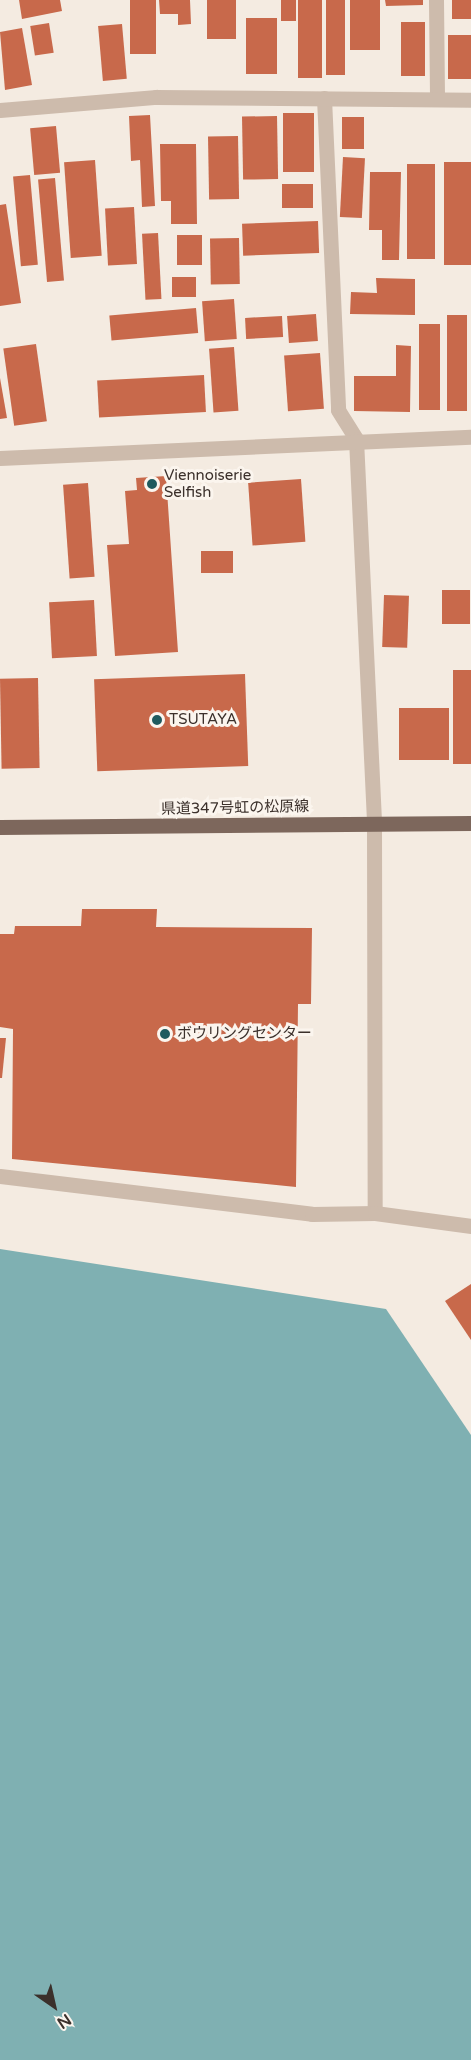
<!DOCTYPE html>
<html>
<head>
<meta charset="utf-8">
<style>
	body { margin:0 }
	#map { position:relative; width:471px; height:2060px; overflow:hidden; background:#f4ebe1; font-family:"Varela Round","Noto Sans JP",sans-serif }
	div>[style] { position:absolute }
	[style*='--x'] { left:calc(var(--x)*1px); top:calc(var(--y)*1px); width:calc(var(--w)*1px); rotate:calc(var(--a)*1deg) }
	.water>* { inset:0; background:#7fb0b2 }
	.building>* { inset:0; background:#c8694b; transform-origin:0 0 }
	.minor>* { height:15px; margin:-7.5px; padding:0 7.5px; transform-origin:7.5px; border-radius:7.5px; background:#cdbbac }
	.major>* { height:15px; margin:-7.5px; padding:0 7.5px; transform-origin:7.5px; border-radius:7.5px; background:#7d675c }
	.dots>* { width:16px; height:16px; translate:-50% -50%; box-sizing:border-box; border:3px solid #fbf5ee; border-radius:50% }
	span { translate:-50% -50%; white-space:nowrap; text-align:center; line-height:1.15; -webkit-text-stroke:6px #fbf5ee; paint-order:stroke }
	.poi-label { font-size:15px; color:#3b302b }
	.left { translate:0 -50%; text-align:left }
	.street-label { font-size:15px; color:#3b302b }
	.north { position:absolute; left:24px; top:1976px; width:60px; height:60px; -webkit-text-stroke:4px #fbf5ee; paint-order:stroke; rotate:146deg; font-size:16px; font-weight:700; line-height:24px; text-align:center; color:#3b302b }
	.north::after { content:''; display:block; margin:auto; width:21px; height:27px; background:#3b302b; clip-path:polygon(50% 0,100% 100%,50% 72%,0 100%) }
</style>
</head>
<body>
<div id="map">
	<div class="water">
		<div style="clip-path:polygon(0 1249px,386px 1309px,471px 1435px,471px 2060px,0 2060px)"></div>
	</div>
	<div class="building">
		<div style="clip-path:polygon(19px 0,60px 0,62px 11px,22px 19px)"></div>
		<div style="left:130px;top:0;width:26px;height:54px"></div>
		<div style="clip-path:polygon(159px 0,190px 0,191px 24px,178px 25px,178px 14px,160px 14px)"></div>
		<div style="left:207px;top:0;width:29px;height:39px"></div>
		<div style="left:281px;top:0;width:15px;height:21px"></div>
		<div style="left:298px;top:0;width:24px;height:78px"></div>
		<div style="left:326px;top:0;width:19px;height:75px"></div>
		<div style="left:350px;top:0;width:30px;height:50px"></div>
		<div style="clip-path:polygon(385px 0,423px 0,423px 5px,386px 6px)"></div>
		<div style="left:452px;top:0;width:19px;height:19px"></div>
		<div style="left:277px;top:18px;width:56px;height:31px;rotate:90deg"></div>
		<div style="left:401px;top:22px;width:24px;height:54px"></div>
		<div style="left:49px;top:23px;width:30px;height:19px;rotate:81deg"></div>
		<div style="left:122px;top:24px;width:55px;height:24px;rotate:85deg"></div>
		<div style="clip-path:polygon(22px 28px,32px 85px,5px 90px,0 32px)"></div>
		<div style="left:448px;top:35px;width:23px;height:44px"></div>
		<div style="left:283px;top:113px;width:31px;height:59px"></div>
		<div style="clip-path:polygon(150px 115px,155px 206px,142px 207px,140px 160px,131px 161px,129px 116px)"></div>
		<div style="left:277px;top:116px;width:63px;height:35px;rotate:89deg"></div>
		<div style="left:342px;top:117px;width:22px;height:32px"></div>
		<div style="left:56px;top:126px;width:47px;height:26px;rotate:85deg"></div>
		<div style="left:238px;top:136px;width:63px;height:30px;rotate:89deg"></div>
		<div style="clip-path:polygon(160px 144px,196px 144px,197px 224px,171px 224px,171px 201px,161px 201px)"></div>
		<div style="left:343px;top:157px;width:22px;height:60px;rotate:3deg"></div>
		<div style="left:95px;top:160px;width:96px;height:31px;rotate:86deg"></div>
		<div style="left:444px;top:162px;width:27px;height:103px"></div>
		<div style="left:407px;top:164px;width:28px;height:95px"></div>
		<div style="clip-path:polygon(370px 172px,401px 172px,399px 260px,382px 260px,382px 230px,369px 230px)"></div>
		<div style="left:30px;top:175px;width:90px;height:17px;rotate:85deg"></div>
		<div style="left:55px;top:178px;width:103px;height:17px;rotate:85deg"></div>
		<div style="left:282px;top:184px;width:31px;height:24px"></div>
		<div style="clip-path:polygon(6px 204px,21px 303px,0 306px,0 205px)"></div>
		<div style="left:134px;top:207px;width:57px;height:29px;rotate:87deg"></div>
		<div style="left:318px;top:221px;width:32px;height:76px;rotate:88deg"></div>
		<div style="left:158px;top:233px;width:66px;height:16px;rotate:87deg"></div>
		<div style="left:202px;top:235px;width:30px;height:25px;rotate:90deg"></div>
		<div style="left:239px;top:238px;width:46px;height:29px;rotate:89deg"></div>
		<div style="left:172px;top:277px;width:24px;height:20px"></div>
		<div style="clip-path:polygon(376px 278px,415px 279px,415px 315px,350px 314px,351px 292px,377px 293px)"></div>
		<div style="left:234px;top:299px;width:40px;height:32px;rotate:86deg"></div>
		<div style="left:196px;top:308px;width:25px;height:87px;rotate:85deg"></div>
		<div style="left:316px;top:314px;width:27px;height:29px;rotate:86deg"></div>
		<div style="left:447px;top:315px;width:20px;height:96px"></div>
		<div style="left:282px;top:316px;width:21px;height:37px;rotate:87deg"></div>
		<div style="left:419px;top:324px;width:21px;height:86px"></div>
		<div style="left:36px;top:344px;width:78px;height:33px;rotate:82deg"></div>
		<div style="clip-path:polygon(396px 345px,411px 346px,410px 412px,354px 411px,354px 376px,396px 376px)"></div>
		<div style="left:234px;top:347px;width:64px;height:25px;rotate:86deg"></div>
		<div style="left:320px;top:353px;width:56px;height:36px;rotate:86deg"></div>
		<div style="left:204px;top:375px;width:37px;height:107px;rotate:87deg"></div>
		<div style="clip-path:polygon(0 378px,7px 418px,0 419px)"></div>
		<div style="clip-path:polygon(166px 476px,178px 652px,115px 656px,107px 545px,129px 544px,125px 491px,137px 490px,136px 478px)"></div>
		<div style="left:301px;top:479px;width:63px;height:53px;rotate:86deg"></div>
		<div style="left:88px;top:483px;width:94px;height:25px;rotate:86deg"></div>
		<div style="left:201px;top:551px;width:32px;height:22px"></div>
		<div style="left:470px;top:590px;width:34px;height:28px;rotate:90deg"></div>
		<div style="left:384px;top:595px;width:25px;height:52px;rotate:2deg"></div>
		<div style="left:94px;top:600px;width:56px;height:45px;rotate:87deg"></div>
		<div style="left:453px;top:670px;width:18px;height:94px"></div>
		<div style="left:245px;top:674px;width:92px;height:151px;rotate:88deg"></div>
		<div style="left:38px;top:678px;width:90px;height:38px;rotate:89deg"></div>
		<div style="left:399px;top:708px;width:50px;height:52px"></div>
		<div style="clip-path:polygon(82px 909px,157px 909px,156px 927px,312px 928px,311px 1004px,298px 1004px,296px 1187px,12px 1159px,13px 1029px,0 1027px,0 934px,14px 934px,15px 926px,81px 926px)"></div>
		<div style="clip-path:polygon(0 1038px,6px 1038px,2px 1078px,0 1078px)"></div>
		<div style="clip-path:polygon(471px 1284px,471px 1340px,445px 1301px)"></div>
	</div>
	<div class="minor">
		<div style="--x:436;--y:0;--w:99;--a:89.4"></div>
		<div style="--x:324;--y:98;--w:312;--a:87.4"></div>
		<div style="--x:338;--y:410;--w:34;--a:58"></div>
		<div style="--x:356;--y:439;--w:385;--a:87.3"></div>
		<div style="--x:374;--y:824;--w:389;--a:89.9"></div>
		<div style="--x:0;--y:110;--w:157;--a:-4.8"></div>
		<div style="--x:156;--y:97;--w:315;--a:0.5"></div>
		<div style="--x:0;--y:458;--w:471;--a:-2.6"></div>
		<div style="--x:0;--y:1176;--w:314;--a:6.9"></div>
		<div style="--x:312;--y:1214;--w:63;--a:-0.9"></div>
		<div style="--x:375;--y:1213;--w:97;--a:7.7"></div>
	</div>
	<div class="major">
		<div style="--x:0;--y:827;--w:471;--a:-0.5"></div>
	</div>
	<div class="dots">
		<div style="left:152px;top:484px;background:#1f5a5e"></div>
		<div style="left:157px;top:720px;background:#1f5a5e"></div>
		<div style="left:165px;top:1034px;background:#1f5a5e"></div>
	</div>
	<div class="poi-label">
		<span class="left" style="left:164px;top:484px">Viennoiserie<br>Selfish</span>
		<span class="left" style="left:169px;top:720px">TSUTAYA</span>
		<span class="left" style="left:177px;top:1034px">ボウリングセンター</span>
	</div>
	<div class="street-label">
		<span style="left:235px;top:808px;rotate:-1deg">県道347号虹の松原線</span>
	</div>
	<div class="north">N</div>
</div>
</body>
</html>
